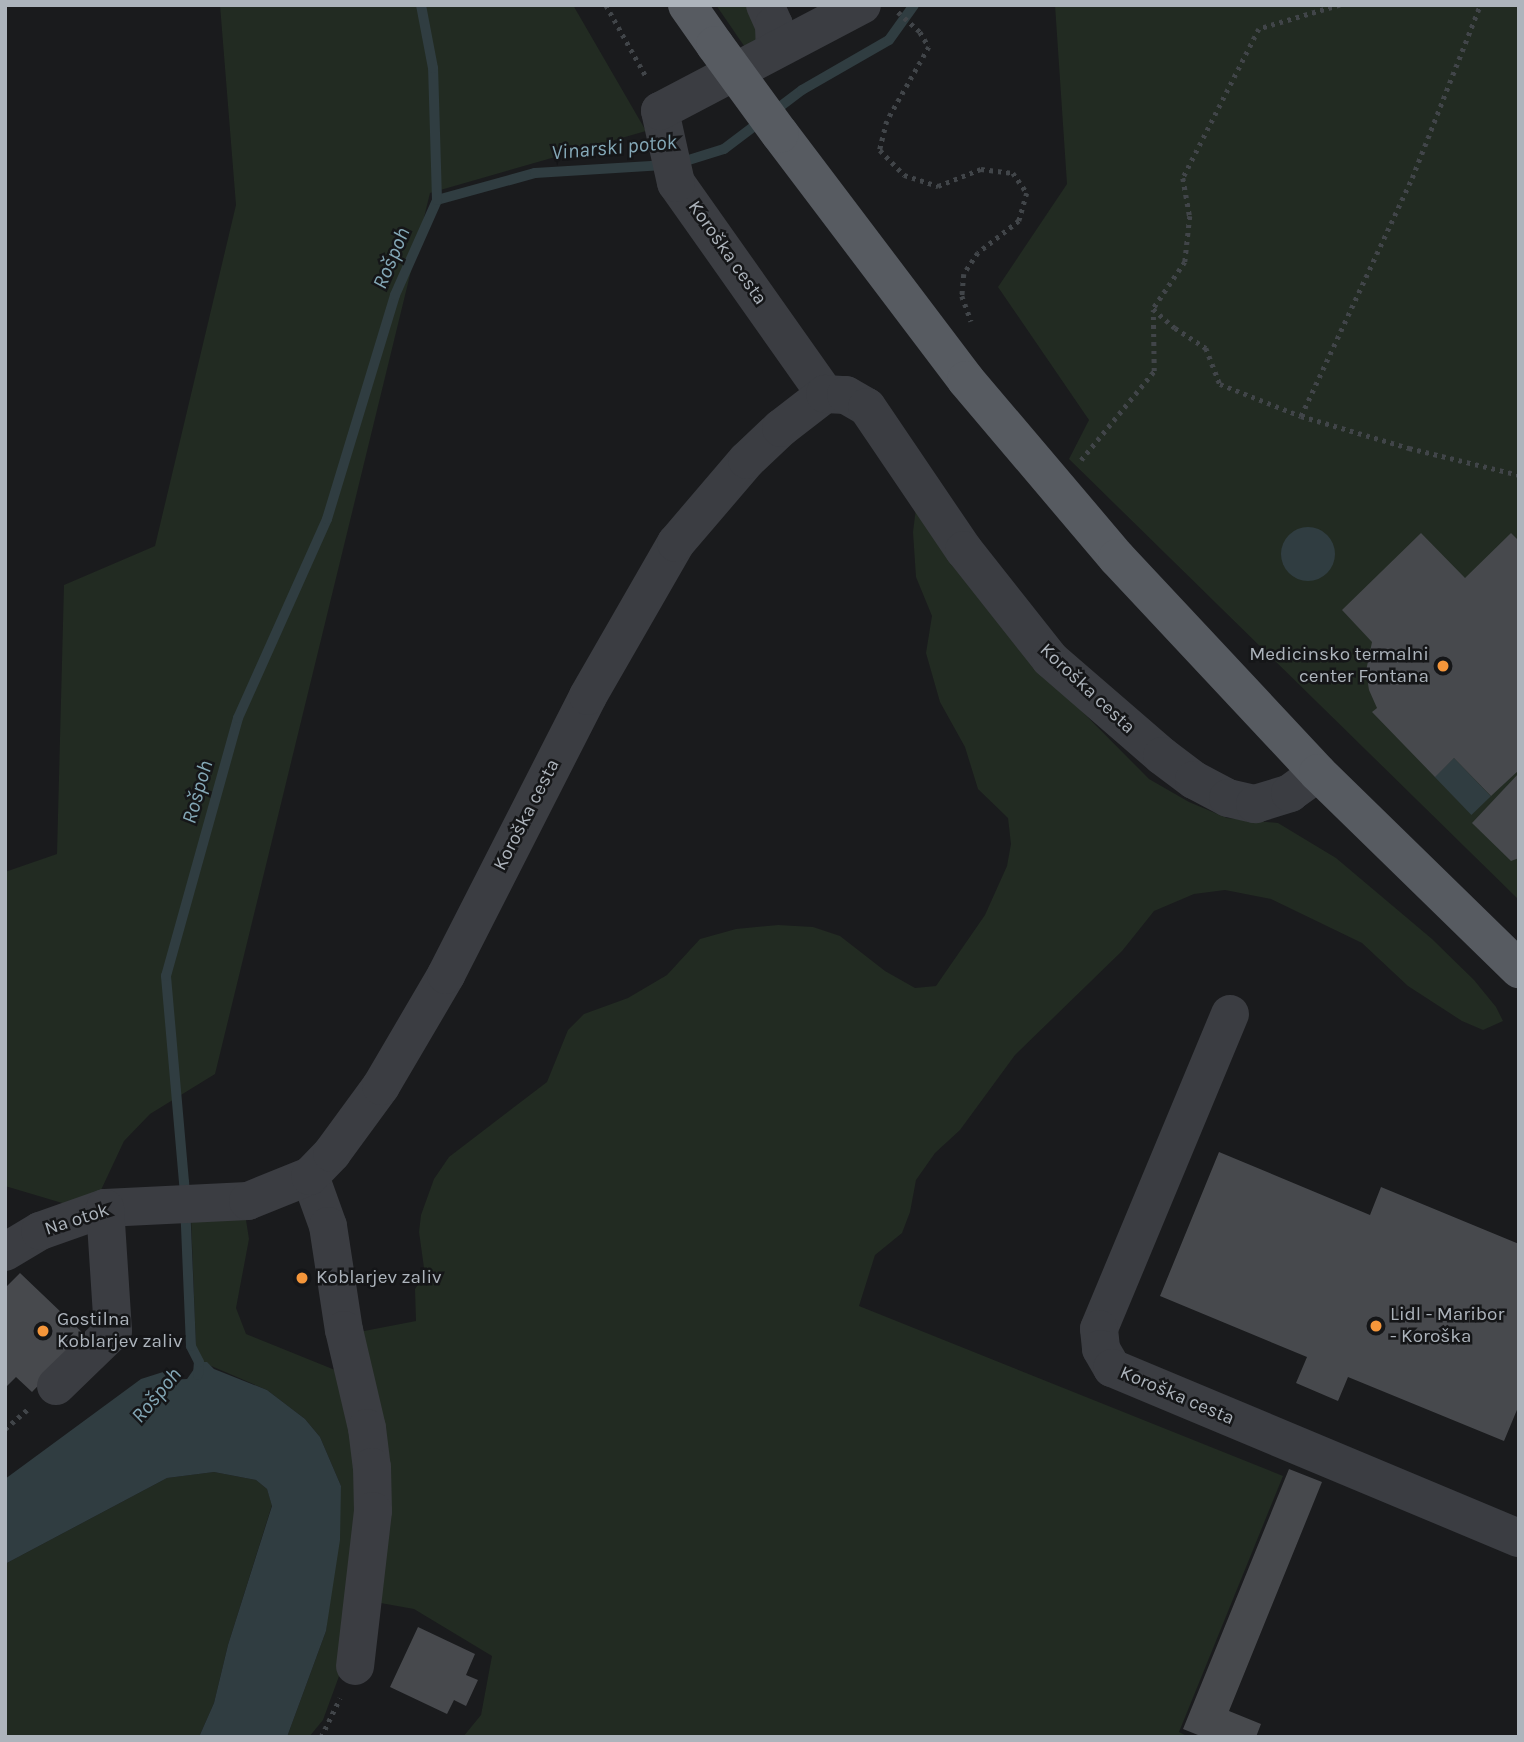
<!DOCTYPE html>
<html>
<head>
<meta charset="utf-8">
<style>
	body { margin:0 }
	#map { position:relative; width:1524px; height:1742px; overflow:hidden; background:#1a1b1d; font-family:Karla,sans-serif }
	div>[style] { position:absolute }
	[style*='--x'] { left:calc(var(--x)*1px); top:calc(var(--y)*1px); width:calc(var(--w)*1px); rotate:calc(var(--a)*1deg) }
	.green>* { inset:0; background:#222b22 }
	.water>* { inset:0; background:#303d41; transform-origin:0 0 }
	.round { border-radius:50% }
	.stream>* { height:10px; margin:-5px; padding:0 5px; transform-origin:5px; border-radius:5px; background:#303d41 }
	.building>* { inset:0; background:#47494d }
	.path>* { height:4.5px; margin-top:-2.25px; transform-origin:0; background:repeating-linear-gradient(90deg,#414549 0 3.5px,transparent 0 8.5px) }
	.minor>* { height:38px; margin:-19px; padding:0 19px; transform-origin:19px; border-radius:19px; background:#3b3d42 }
	.major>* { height:38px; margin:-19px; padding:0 19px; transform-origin:19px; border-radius:19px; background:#575b61 }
	.major-bridge>* { height:38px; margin:-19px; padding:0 19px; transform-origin:19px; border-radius:19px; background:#575b61 }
	.dots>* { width:19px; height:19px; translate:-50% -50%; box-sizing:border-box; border:4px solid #151618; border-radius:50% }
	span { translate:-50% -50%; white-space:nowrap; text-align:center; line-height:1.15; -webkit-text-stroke:5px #151618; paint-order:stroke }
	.street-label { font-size:19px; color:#adb4bc }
	.poi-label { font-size:19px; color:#adb4bc }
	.right { translate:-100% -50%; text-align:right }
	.left { translate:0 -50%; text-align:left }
	.water-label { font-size:21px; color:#84a8b7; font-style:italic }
	.frame { position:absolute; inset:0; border:7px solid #adb4bc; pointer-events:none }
</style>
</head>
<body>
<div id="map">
	<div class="green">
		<div style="clip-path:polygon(220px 5px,573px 5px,646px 131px,430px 193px,215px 1074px,150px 1114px,124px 1141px,101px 1190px,69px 1205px,5px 1186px,5px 872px,57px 854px,64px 585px,155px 546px,236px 205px)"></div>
		<div style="clip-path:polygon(716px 5px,754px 5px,762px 32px,751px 56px)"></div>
		<div style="clip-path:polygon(1055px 5px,1519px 5px,1519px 900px,1069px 459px,1089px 420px,998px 287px,1067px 184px)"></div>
		<div style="clip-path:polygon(916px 508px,1035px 664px,1149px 779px,1189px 802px,1227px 818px,1278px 823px,1336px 858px,1432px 939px,1474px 980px,1496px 1007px,1503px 1021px,1483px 1030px,1462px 1021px,1408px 986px,1362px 943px,1271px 899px,1225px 890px,1194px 894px,1154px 911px,1122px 951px,1015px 1055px,960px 1130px,935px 1153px,916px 1180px,910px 1212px,902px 1233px,875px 1255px,859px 1306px,1283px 1476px,1179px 1732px,1189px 1737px,463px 1737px,481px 1715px,492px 1656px,414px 1609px,375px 1602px,359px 1332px,416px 1321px,415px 1289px,425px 1275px,419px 1232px,421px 1215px,434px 1179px,449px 1157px,547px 1082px,568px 1030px,584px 1014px,628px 998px,667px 975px,700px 939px,736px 929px,778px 925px,813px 927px,840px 936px,885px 971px,915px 988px,936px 986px,985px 915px,1007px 866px,1011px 844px,1008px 818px,978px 789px,965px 747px,940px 702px,926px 653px,932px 616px,916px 577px,913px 532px)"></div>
		<div style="clip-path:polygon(191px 1217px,246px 1220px,249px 1239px,236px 1308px,246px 1334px,335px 1370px,363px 1474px,342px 1668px,323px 1720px,309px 1737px,287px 1737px,326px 1631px,341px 1486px,320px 1437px,305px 1419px,267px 1390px,202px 1362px,196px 1348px)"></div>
		<div style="clip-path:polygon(214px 1472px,256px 1480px,267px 1489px,272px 1505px,228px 1645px,214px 1703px,199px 1737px,5px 1737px,5px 1564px,167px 1478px)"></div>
	</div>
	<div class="water">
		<div class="round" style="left:1281px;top:527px;width:54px;height:54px"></div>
		<div style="left:1454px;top:758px;width:53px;height:27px;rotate:46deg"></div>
		<div style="clip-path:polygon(199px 1362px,207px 1362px,214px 1369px,267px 1390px,305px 1419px,320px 1437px,341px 1486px,340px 1540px,326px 1631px,287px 1737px,199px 1737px,214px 1703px,228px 1645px,272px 1506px,267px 1489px,256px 1480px,214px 1472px,167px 1478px,5px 1564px,5px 1479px,141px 1379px,163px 1372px,168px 1380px,187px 1379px)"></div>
	</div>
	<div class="stream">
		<div style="--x:679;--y:163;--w:47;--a:-17.3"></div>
		<div style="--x:724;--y:149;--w:98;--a:-37.1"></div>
		<div style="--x:802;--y:90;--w:100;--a:-29.9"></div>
		<div style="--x:889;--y:40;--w:43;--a:-54.5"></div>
		<div style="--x:437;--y:200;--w:102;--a:-15.4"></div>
		<div style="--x:535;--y:173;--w:129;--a:-3.5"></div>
		<div style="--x:198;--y:1375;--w:13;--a:-86"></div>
		<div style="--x:199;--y:1362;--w:18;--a:-117"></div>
		<div style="--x:191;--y:1346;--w:164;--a:-92.4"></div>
		<div style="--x:184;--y:1182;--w:207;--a:-95"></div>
		<div style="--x:166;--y:976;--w:268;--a:-74.4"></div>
		<div style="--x:238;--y:718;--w:218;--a:-65.9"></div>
		<div style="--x:327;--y:519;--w:234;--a:-73.1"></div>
		<div style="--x:395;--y:295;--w:104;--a:-66.1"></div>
		<div style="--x:437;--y:200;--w:132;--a:-91.7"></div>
		<div style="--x:433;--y:68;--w:64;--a:-100.8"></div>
	</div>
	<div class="building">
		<div style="clip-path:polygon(1421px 533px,1465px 578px,1511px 533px,1519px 541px,1519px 770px,1491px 796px,1454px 758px,1435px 777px,1372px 712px,1377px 708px,1369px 690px,1366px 671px,1372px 642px,1342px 610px)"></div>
		<div style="clip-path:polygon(1519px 773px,1519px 858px,1511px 861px,1472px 823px)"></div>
		<div style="clip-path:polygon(1219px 1152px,1370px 1215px,1381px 1187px,1519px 1244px,1519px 1405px,1504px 1441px,1348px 1377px,1338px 1401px,1296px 1383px,1307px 1357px,1160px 1296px)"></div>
		<div style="clip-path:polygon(20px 1273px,86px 1336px,32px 1392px,16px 1377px,5px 1388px,5px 1288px)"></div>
		<div style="clip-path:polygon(1289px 1469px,1322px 1482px,1229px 1711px,1261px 1724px,1256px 1737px,1203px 1737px,1183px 1729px)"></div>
		<div style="clip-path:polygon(418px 1627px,475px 1654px,466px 1675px,478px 1680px,466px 1706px,454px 1700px,447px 1714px,390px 1687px)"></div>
	</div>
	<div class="path">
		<div style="--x:606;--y:5;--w:84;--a:60.7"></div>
		<div style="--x:1340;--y:5;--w:84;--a:163.5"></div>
		<div style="--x:1259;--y:29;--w:167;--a:117"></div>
		<div style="--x:1183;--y:178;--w:39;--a:80"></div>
		<div style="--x:1190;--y:216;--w:46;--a:96.2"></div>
		<div style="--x:1185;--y:262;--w:57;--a:124.2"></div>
		<div style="--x:1153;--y:309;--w:29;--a:41"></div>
		<div style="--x:1175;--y:328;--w:37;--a:33"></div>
		<div style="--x:1206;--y:348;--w:39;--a:69"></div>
		<div style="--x:1220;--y:384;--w:87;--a:21.6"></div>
		<div style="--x:1301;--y:416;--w:113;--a:16.5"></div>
		<div style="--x:1409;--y:448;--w:113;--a:13.8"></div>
		<div style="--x:898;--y:12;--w:30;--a:42"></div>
		<div style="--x:920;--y:32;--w:17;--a:59"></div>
		<div style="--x:929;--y:47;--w:85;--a:119.6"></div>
		<div style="--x:887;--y:121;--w:30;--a:104"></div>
		<div style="--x:880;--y:150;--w:35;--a:46"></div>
		<div style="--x:904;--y:175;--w:36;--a:18"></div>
		<div style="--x:938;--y:186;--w:46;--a:-21.6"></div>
		<div style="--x:981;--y:169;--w:32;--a:7"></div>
		<div style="--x:1013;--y:173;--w:24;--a:55"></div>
		<div style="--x:1027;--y:193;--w:29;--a:106"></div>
		<div style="--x:1019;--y:221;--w:52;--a:142"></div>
		<div style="--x:978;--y:253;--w:25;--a:124"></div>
		<div style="--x:964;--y:274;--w:22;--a:95"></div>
		<div style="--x:962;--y:296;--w:27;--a:70"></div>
		<div style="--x:1301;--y:416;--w:263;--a:-65"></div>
		<div style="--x:1412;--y:178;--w:186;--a:-68.5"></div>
		<div style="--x:1081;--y:460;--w:115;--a:-50.6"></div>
		<div style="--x:1154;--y:371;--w:61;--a:-90.9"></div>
		<div style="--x:5;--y:1429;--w:30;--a:-41"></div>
		<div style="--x:321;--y:1737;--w:43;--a:-64"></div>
	</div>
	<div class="minor">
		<div style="--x:765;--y:5;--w:22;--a:66"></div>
		<div style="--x:774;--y:25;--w:25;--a:88"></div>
		<div style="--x:825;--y:394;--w:258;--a:-125.2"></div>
		<div style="--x:676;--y:183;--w:74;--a:-102.5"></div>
		<div style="--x:660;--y:111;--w:228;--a:-27.7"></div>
		<div style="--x:1230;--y:1014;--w:341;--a:112.6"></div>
		<div style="--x:1099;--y:1329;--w:20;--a:84"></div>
		<div style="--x:1101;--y:1349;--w:22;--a:60"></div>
		<div style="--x:1112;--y:1368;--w:441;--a:22.7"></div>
		<div style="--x:310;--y:1176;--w:53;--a:70.2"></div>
		<div style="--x:328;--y:1226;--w:105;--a:81.3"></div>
		<div style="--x:344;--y:1330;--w:101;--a:76.8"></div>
		<div style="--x:367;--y:1428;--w:39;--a:83"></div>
		<div style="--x:372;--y:1467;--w:44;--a:88.7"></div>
		<div style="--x:373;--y:1511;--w:156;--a:96.6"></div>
		<div style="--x:5;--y:1252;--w:41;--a:-31"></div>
		<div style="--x:40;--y:1231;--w:69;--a:-19.5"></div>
		<div style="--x:105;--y:1208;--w:143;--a:-2.8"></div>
		<div style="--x:248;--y:1201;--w:67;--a:-22"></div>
		<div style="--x:310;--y:1176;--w:32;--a:-46"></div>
		<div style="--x:332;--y:1153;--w:83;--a:-53.8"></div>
		<div style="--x:381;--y:1086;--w:129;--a:-59.6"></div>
		<div style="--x:446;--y:975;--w:313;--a:-63"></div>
		<div style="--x:588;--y:696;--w:177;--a:-60.1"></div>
		<div style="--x:676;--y:543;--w:109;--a:-49.5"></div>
		<div style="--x:747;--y:460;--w:47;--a:-43.3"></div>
		<div style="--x:781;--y:428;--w:56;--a:-37.7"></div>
		<div style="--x:825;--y:394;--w:21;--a:3"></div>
		<div style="--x:846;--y:395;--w:24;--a:30"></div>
		<div style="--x:867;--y:407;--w:173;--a:55.9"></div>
		<div style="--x:964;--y:550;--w:139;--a:51.7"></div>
		<div style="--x:1050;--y:659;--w:148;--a:40.9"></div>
		<div style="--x:1162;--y:756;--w:40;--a:37"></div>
		<div style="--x:1194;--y:780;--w:38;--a:28"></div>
		<div style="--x:1228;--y:798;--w:28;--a:13"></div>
		<div style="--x:1255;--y:804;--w:37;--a:-17"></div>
		<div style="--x:1290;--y:793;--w:34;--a:-36"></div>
		<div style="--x:56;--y:1386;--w:79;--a:-44"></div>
		<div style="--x:113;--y:1331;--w:123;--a:-93.7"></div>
	</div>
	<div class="major">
		<div style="--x:687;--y:5;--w:49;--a:55"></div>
		<div style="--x:780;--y:134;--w:308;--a:52.9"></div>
		<div style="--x:966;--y:380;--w:233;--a:49.7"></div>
		<div style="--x:1117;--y:558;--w:294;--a:46.9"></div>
		<div style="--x:1318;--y:773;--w:281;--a:44.3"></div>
	</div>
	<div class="major-bridge">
		<div style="--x:715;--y:45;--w:110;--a:53.9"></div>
	</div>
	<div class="dots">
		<div style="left:1443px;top:666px;background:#f5963a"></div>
		<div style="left:302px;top:1278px;background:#f5963a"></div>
		<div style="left:1376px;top:1326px;background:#f5963a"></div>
		<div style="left:43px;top:1331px;background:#f5963a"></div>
	</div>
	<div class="street-label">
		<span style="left:727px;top:253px;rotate:55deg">Koroška cesta</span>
		<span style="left:1087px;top:689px;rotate:43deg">Koroška cesta</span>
		<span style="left:527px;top:815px;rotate:-63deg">Koroška cesta</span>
		<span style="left:77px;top:1220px;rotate:-18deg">Na otok</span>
		<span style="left:1177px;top:1396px;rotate:23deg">Koroška cesta</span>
	</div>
	<div class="poi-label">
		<span class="right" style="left:1429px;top:666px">Medicinsko termalni<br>center Fontana</span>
		<span class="left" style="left:316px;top:1278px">Koblarjev zaliv</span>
		<span class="left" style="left:1390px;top:1326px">Lidl - Maribor<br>- Koroška</span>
		<span class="left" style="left:57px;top:1331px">Gostilna<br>Koblarjev zaliv</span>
	</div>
	<div class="water-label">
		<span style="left:614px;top:147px;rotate:-5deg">Vinarski potok</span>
		<span style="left:391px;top:258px;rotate:-67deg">Rošpoh</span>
		<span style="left:197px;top:792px;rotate:-74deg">Rošpoh</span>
		<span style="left:156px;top:1395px;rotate:-50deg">Rošpoh</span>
	</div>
	<div class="frame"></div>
</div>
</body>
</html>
